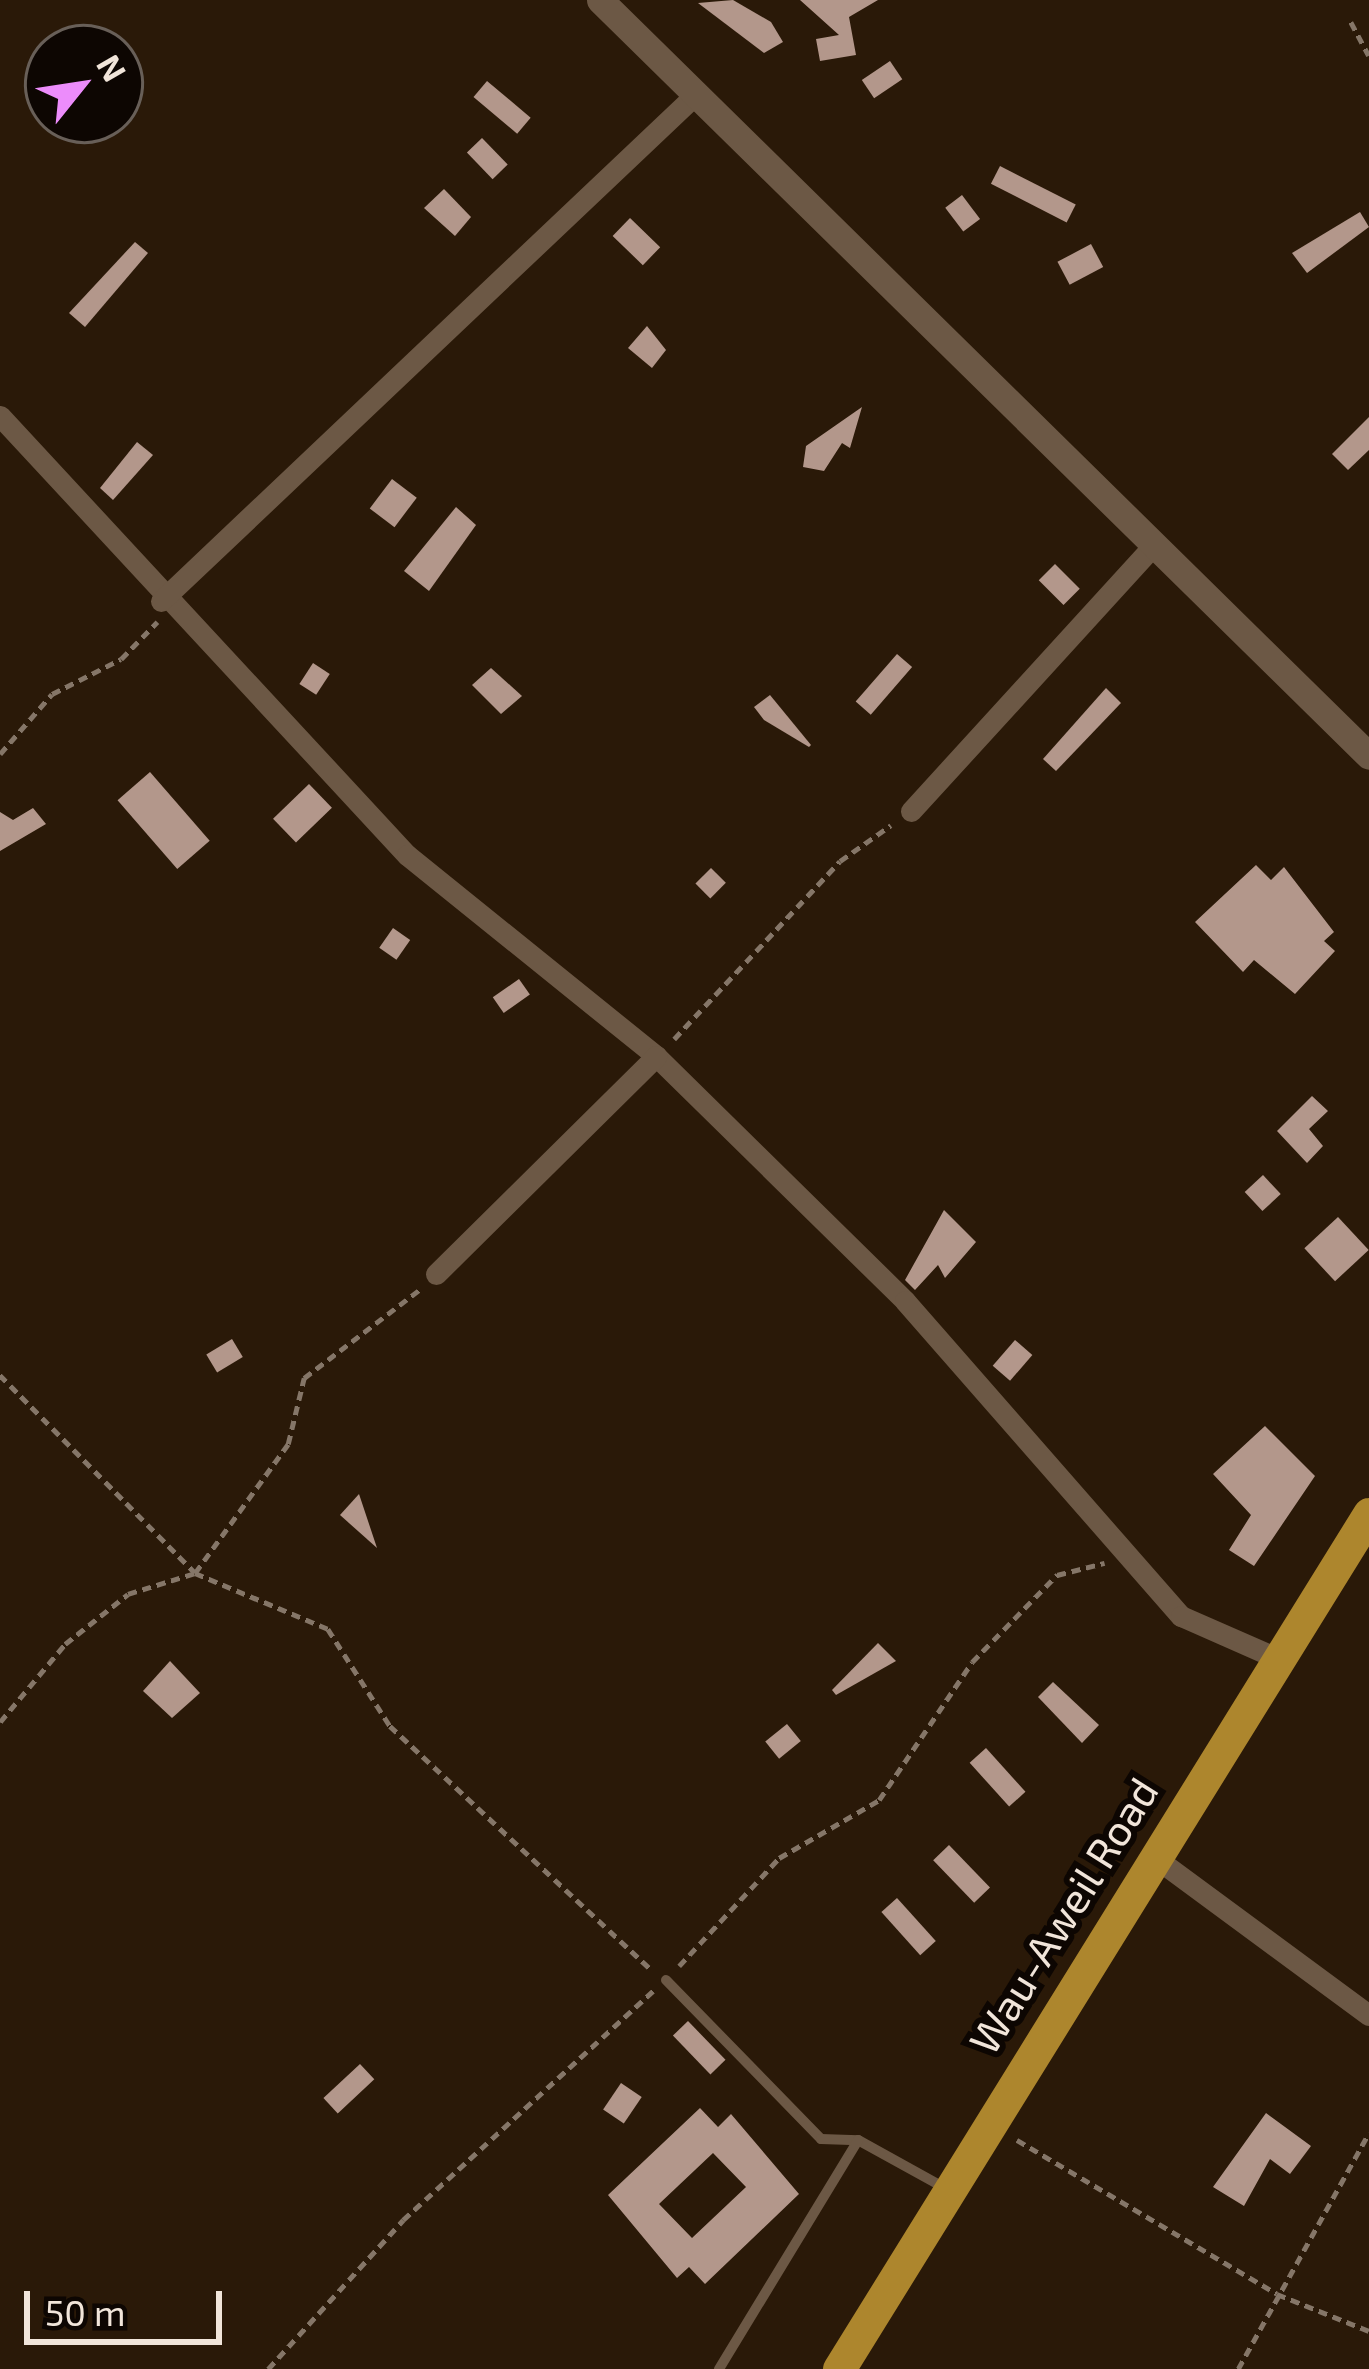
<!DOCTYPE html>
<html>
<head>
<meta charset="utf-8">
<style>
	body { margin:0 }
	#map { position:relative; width:1369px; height:2369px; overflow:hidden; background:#2a1908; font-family:"Exo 2",sans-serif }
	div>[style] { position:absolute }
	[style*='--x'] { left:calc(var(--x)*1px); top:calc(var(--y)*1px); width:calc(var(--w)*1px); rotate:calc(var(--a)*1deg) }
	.building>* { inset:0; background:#b3978b; transform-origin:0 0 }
	.path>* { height:4.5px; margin-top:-2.25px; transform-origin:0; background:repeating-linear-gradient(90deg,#857668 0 9px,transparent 0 15px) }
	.service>* { height:10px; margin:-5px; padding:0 5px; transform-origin:5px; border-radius:5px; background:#6c5845 }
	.minor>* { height:21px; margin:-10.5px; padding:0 10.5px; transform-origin:10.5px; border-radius:10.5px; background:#6c5845 }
	.tertiary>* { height:27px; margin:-13.5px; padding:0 13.5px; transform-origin:13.5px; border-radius:13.5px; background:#6c5845 }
	.primary>* { height:33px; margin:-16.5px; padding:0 16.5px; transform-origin:16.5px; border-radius:16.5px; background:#ad862d }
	span { translate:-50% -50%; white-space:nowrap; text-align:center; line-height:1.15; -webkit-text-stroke:12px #0d0602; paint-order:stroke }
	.street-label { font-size:42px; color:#f1e5da }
	.north { position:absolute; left:24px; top:24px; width:120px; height:120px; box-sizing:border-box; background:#0d0602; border:3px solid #685f58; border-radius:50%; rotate:60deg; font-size:33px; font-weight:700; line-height:48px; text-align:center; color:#f1e5da }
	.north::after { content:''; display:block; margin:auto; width:42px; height:54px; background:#ec8cfb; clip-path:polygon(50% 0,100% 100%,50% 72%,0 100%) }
	.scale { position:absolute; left:24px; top:2291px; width:198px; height:54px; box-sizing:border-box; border:6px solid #f1e5da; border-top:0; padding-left:15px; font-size:36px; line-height:42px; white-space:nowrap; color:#f1e5da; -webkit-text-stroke:9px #0d0602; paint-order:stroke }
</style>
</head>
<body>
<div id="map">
	<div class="building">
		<div style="clip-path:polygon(733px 0,771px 22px,783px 42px,764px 53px,698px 3px)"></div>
		<div style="clip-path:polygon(800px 0,878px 0,849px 17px,856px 55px,820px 61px,816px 39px,839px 35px)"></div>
		<div style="left:890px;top:61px;width:22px;height:34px;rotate:56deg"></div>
		<div style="left:487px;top:81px;width:57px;height:21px;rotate:40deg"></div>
		<div style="left:482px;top:138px;width:37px;height:21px;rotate:46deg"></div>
		<div style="left:1000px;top:166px;width:85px;height:20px;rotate:27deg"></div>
		<div style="clip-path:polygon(444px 189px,471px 217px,455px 236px,424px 208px)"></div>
		<div style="left:962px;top:195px;width:30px;height:21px;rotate:53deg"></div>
		<div style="clip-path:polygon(1360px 212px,1369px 227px,1307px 273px,1292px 253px)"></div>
		<div style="left:630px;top:218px;width:42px;height:25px;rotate:44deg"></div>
		<div style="clip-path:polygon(135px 242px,148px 253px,85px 327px,69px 313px)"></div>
		<div style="left:1091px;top:244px;width:26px;height:38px;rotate:62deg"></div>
		<div style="clip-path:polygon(647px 326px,666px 350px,652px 368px,628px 348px)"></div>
		<div style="clip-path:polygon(862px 407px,850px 448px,842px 443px,824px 471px,803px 467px,806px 446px)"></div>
		<div style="clip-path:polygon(1369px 417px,1369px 450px,1348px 470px,1332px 454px)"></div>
		<div style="clip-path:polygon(137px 442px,153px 455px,113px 500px,100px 488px)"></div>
		<div style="left:392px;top:479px;width:31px;height:37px;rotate:37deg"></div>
		<div style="clip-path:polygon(456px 507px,476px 525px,429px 591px,404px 571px)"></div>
		<div style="left:1055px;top:564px;width:35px;height:23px;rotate:45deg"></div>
		<div style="left:897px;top:654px;width:20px;height:63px;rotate:41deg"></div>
		<div style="left:313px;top:663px;width:20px;height:25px;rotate:33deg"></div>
		<div style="clip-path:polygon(491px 668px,522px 696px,501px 714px,472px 685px)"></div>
		<div style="clip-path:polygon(1106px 688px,1121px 703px,1056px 771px,1043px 759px)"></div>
		<div style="clip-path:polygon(770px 695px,811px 745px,809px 747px,764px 720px,754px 707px)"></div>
		<div style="left:150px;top:772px;width:91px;height:43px;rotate:49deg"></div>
		<div style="left:309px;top:784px;width:33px;height:50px;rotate:46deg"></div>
		<div style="clip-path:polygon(33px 808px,46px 824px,0 851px,0 812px,13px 820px)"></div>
		<div style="clip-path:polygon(1256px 865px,1271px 880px,1284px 867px,1334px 932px,1324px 941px,1335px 951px,1295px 994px,1254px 960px,1243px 972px,1195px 922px)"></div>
		<div style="left:711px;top:868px;width:21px;height:22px;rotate:45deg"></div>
		<div style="left:393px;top:928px;width:21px;height:24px;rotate:35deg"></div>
		<div style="left:519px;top:979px;width:19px;height:32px;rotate:55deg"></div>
		<div style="clip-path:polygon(1312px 1096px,1328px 1111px,1309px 1129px,1323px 1146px,1307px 1163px,1277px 1131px)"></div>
		<div style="left:1263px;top:1175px;width:26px;height:25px;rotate:47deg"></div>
		<div style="clip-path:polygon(944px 1210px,976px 1242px,945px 1278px,938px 1265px,915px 1290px,905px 1280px)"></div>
		<div style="left:1338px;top:1217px;width:45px;height:46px;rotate:47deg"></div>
		<div style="left:232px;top:1339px;width:21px;height:30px;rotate:59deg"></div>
		<div style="left:1015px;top:1340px;width:23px;height:34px;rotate:41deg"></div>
		<div style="clip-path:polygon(1265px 1426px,1315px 1476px,1254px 1566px,1229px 1550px,1251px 1515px,1213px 1474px)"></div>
		<div style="clip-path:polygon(359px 1494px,377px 1548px,340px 1515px)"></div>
		<div style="clip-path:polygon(878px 1643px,896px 1661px,836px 1695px,832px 1690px)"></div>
		<div style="clip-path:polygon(170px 1661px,200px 1693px,172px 1718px,143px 1691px)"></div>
		<div style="clip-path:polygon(1053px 1682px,1099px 1725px,1082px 1743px,1038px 1697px)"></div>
		<div style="left:787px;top:1724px;width:22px;height:28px;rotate:51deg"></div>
		<div style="left:986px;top:1748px;width:59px;height:22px;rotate:48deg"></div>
		<div style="left:949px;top:1845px;width:59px;height:22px;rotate:46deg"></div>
		<div style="left:897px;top:1898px;width:58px;height:21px;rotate:48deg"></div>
		<div style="left:688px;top:2021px;width:54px;height:21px;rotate:46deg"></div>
		<div style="left:360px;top:2064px;width:21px;height:50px;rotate:47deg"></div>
		<div style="left:621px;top:2083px;width:25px;height:32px;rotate:34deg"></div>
		<div style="clip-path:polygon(evenodd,700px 2108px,718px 2127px,731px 2114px,799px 2194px,705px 2284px,689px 2267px,677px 2278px,608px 2195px,700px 2108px,713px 2153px,746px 2187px,692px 2238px,659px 2204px,713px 2153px)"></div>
		<div style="clip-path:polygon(1266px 2113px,1311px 2146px,1290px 2174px,1270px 2159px,1244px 2206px,1213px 2187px)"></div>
	</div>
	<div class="path">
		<div style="--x:1351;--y:22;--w:38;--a:62"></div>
		<div style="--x:0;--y:754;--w:79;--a:-49.1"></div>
		<div style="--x:52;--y:694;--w:77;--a:-26.9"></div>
		<div style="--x:121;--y:659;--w:52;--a:-45.8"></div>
		<div style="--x:674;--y:1039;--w:243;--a:-47"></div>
		<div style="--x:840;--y:861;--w:62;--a:-35.2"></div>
		<div style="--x:0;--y:1375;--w:278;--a:45.4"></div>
		<div style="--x:195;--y:1573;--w:144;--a:22.8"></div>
		<div style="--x:328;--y:1629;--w:115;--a:57.4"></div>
		<div style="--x:390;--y:1726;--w:358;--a:43"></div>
		<div style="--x:0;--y:1722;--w:102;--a:-50.2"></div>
		<div style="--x:65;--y:1644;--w:80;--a:-38.4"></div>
		<div style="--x:128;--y:1594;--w:70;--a:-17.4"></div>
		<div style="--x:195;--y:1573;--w:159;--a:-54.2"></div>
		<div style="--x:288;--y:1444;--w:68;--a:-76.4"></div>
		<div style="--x:304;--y:1378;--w:145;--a:-37.4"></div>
		<div style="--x:679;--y:1966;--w:147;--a:-47.2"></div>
		<div style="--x:779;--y:1858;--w:116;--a:-30.1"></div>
		<div style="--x:879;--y:1800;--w:166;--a:-56"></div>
		<div style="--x:972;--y:1662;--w:122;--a:-45.7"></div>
		<div style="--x:1057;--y:1575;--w:49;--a:-14.3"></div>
		<div style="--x:1017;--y:2140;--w:302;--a:30.6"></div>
		<div style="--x:1277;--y:2294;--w:99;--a:21.9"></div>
		<div style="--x:268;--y:2369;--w:201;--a:-47.8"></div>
		<div style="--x:403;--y:2220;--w:339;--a:-42.5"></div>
		<div style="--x:1238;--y:2369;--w:270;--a:-61"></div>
	</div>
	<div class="service">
		<div style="--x:666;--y:1980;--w:222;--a:45.7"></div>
		<div style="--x:821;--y:2139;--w:37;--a:2"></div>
		<div style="--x:858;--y:2140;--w:99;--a:28.9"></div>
		<div style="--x:719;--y:2369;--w:268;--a:-58.7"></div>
	</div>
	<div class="minor">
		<div style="--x:0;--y:416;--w:599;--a:47.17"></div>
		<div style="--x:407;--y:855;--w:320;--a:38.9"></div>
		<div style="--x:656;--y:1056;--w:349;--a:44.5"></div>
		<div style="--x:905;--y:1301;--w:419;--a:48.8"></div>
		<div style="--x:1181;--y:1616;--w:99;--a:23.7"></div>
		<div style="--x:161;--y:601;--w:737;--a:-43.46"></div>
		<div style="--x:911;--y:811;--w:360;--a:-47.6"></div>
		<div style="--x:436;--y:1274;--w:310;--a:-44.7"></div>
		<div style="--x:1153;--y:1856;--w:268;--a:36.4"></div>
	</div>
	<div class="tertiary">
		<div style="--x:600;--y:0;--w:1078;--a:44.51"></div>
	</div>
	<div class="primary">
		<div style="--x:839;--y:2369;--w:1006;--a:-58.21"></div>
	</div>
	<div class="street-label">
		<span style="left:1062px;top:1915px;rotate:-58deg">Wau-Aweil Road</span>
	</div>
	<div class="north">N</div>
	<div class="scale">50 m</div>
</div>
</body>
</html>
